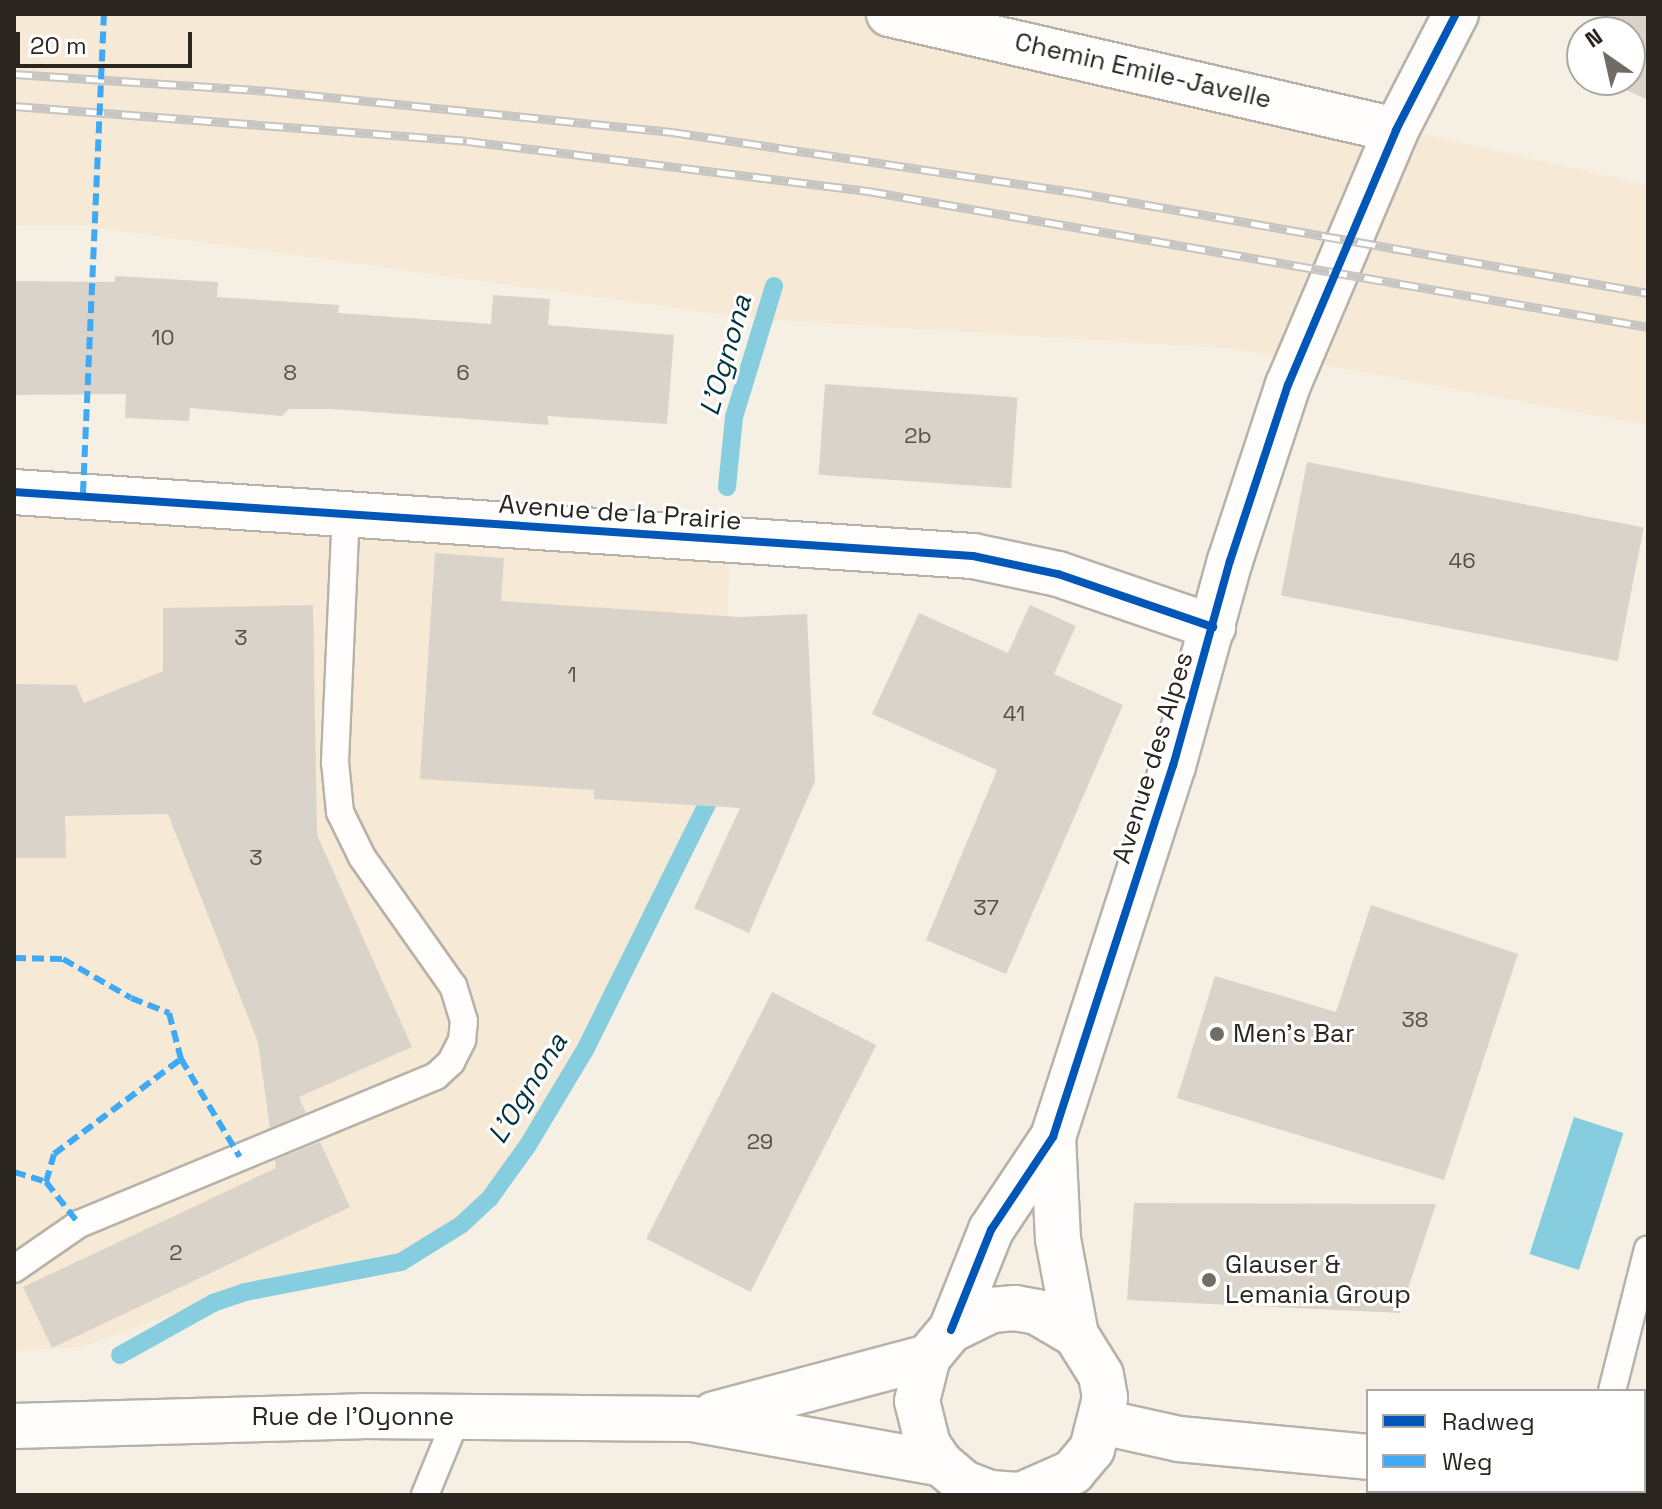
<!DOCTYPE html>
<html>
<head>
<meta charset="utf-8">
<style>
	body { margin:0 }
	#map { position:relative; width:1662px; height:1509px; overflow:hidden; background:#f6f0e4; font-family:"Space Grotesk",sans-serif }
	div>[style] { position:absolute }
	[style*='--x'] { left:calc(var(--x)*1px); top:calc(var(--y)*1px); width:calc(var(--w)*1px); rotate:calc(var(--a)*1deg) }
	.built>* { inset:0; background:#f6ead6 }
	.water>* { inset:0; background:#86cedf; transform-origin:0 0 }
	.stream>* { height:18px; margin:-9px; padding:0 9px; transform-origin:9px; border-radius:9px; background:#86cedf }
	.building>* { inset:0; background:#d9d3ca; transform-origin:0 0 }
	.roads { filter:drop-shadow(2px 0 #b7b2a9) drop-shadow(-2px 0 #b7b2a9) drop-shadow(0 2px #b7b2a9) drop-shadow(0 -2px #b7b2a9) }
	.service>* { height:26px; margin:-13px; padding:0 13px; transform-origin:13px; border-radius:13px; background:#fefdfb }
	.minor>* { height:44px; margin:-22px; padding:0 22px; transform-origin:22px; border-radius:22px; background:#fefdfb }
	.rail>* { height:9px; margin-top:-4.5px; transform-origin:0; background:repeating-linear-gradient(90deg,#fff 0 18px,#c6c5c1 0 36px); box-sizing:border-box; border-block:2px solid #c6c5c1 }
	.quiet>* { height:6px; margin-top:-3px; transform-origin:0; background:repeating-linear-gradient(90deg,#3fa9f5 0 12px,transparent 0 18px) }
	.cycleway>* { height:8px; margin:-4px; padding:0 4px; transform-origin:4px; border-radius:4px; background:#0057b8 }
	.dots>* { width:22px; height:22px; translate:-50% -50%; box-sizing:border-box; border:4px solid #fff; border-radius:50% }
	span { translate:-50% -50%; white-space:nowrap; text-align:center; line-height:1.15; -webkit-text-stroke:6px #fff; paint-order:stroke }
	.number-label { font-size:22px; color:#565049 }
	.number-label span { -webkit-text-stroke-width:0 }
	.street-label { font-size:26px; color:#2a251e }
	.poi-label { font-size:26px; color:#2a251e }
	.left { translate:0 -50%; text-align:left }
	.water-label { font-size:28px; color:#003440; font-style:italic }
	.frame { position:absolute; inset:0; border:16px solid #2a251e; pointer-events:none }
	.legend { position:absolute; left:1366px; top:1389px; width:280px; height:104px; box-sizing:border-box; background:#fff; border:2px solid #aaa8a5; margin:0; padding:10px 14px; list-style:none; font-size:24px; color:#2a251e }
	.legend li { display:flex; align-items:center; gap:16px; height:40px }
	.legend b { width:40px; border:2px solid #aaa8a5 }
	.north { position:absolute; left:1566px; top:16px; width:80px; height:80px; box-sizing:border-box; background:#fff; border:2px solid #aaa8a5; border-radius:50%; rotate:326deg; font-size:22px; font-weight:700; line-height:32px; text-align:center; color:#2a251e }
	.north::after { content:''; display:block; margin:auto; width:28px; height:36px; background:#716c63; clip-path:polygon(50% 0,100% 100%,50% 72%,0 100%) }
	.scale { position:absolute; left:16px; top:32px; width:176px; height:36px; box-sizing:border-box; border:4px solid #2a251e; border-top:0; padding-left:10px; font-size:24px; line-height:28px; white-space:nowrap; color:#2a251e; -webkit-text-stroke:6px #fff; paint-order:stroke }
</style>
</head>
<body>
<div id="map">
	<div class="built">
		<div style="clip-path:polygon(14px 14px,889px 14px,1648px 185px,1648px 425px,1236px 349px,748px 318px,85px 226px,14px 225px)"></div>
		<div style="clip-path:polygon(14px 492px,729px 542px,728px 624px,716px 773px,580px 1045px,488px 1191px,456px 1224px,420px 1249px,374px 1263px,243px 1289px,81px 1347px,14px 1351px)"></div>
	</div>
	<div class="water">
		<div style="left:1574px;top:1117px;width:52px;height:144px;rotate:18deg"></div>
	</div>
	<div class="stream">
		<div style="--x:727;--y:487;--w:70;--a:-84.3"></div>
		<div style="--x:734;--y:417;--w:137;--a:-73"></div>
		<div style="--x:120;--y:1355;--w:107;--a:-29.2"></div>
		<div style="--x:213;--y:1303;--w:34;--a:-19"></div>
		<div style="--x:245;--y:1292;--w:159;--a:-10.9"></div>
		<div style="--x:401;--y:1262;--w:70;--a:-31.7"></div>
		<div style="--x:461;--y:1225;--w:40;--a:-43"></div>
		<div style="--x:490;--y:1198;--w:65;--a:-54.4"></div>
		<div style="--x:528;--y:1145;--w:113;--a:-59.1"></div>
		<div style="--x:586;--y:1048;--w:295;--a:-63.6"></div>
	</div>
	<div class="building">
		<div style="clip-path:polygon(1614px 14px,1648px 14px,1648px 100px,1605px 80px,1630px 80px,1630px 32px,1606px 32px)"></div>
		<div style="clip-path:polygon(115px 276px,218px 282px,217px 297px,339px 305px,338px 313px,491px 324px,493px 295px,550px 299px,548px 325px,674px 335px,667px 424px,547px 416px,549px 425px,332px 409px,289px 409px,282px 416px,190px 408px,189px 421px,125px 418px,126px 394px,14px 395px,14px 281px,115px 282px)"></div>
		<div style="left:825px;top:384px;width:193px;height:91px;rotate:4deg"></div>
		<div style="left:1307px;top:462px;width:343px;height:136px;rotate:11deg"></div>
		<div style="clip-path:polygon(435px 553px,504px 558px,501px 601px,739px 617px,807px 614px,815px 781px,749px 933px,694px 908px,740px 808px,594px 799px,594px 790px,420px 779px)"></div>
		<div style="clip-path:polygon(313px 605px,317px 835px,412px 1047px,299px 1097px,306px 1113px,270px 1128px,258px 1042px,168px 814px,65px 816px,66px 858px,14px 858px,14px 684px,76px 685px,84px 703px,163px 671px,163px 608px)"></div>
		<div style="clip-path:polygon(1030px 605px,1076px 626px,1054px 674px,1123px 705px,1006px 974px,926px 940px,997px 770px,872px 714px,919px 613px,1008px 653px)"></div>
		<div style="clip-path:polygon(1371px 905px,1518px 954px,1444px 1180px,1177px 1098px,1215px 976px,1336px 1012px)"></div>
		<div style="left:772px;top:992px;width:117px;height:277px;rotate:27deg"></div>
		<div style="clip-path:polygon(320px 1142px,350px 1207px,52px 1348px,23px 1287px,276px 1168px,275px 1160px)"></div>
		<div style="clip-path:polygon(1134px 1203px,1436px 1204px,1400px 1313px,1127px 1300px)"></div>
	</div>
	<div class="roads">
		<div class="service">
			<div style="--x:14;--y:1269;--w:79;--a:-34.7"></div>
			<div style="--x:79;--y:1224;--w:386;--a:-22.5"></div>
			<div style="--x:436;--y:1076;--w:21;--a:-43"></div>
			<div style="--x:451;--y:1062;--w:25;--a:-63"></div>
			<div style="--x:462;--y:1040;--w:19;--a:-84"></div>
			<div style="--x:464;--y:1021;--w:37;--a:-107"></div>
			<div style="--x:453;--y:986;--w:158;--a:-125.2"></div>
			<div style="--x:362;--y:857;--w:50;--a:-116.1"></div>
			<div style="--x:340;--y:812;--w:50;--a:-95.7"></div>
			<div style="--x:335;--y:762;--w:251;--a:-87.5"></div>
			<div style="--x:1612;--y:1391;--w:146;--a:-75.8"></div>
			<div style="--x:425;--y:1495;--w:84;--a:-67.7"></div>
		</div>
		<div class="minor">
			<div style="--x:889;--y:14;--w:520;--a:12.89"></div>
			<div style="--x:14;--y:492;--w:961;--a:3.82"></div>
			<div style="--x:973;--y:556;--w:87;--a:12"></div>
			<div style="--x:1058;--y:574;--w:164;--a:18.9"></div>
			<div style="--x:1053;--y:1137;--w:102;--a:87.2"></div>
			<div style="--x:1058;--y:1239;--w:98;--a:79.4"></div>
			<div style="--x:951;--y:1330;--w:108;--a:-68.2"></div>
			<div style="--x:991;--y:1230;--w:112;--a:-56.3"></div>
			<div style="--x:1053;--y:1137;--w:390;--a:-72.1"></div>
			<div style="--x:1173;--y:766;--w:213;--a:-74.5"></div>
			<div style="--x:1230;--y:561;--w:185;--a:-71.8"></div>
			<div style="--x:1288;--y:385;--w:277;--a:-67"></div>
			<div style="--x:1396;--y:130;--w:131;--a:-62.7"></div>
			<div style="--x:714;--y:1414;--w:221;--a:-14.9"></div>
			<div style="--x:1102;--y:1422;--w:79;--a:12.4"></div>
			<div style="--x:1179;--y:1439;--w:190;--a:5.4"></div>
			<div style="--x:14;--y:1426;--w:348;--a:-1.6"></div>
			<div style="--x:362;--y:1416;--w:330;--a:0.5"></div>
			<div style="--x:692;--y:1419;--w:253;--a:10.2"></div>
			<div style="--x:1644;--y:1469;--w:4;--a:0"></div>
			<div style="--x:1018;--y:1495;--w:28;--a:-176"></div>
			<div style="--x:990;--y:1493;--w:28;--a:-159"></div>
			<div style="--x:964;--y:1483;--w:30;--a:-140"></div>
			<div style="--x:941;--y:1464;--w:23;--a:-124"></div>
			<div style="--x:928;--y:1445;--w:45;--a:-104"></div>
			<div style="--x:917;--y:1401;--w:45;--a:-76"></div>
			<div style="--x:928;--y:1357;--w:35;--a:-50"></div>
			<div style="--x:951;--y:1330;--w:46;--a:-26"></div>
			<div style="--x:992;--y:1310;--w:23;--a:-5"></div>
			<div style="--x:1015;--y:1308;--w:22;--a:10"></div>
			<div style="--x:1037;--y:1312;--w:45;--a:30.5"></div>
			<div style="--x:1076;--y:1335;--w:47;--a:58"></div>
			<div style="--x:1101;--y:1375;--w:23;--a:80"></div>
			<div style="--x:1105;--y:1398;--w:53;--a:104.3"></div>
			<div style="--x:1092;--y:1449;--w:30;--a:130"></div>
			<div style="--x:1073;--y:1472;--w:57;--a:156.1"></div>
			<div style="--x:1546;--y:1495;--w:4;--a:-63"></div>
		</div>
	</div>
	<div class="rail">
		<div style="--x:14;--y:74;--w:256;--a:3.8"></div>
		<div style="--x:269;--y:91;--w:405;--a:5.8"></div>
		<div style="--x:672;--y:132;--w:406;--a:8.5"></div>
		<div style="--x:1074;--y:192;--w:583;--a:9.98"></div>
		<div style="--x:14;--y:106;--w:454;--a:4.4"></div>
		<div style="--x:467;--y:141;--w:404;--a:7.1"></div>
		<div style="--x:868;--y:191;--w:792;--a:9.89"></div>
	</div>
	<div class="quiet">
		<div style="--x:83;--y:493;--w:479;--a:-87.5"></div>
		<div style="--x:14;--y:958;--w:49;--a:1.2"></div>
		<div style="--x:63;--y:959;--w:78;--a:29.8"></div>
		<div style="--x:131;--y:998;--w:41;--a:21.5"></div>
		<div style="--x:169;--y:1013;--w:48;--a:75.4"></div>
		<div style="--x:181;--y:1059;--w:114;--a:59"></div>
		<div style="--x:14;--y:1172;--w:34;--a:17"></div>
		<div style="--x:46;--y:1182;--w:53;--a:51.8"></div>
		<div style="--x:46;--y:1182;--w:29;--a:-74"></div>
		<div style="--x:54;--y:1154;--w:159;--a:-36.8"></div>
	</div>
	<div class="cycleway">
		<div style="--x:14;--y:492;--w:961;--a:3.82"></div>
		<div style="--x:973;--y:556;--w:87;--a:12"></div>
		<div style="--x:1058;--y:574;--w:164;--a:18.9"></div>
		<div style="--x:951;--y:1330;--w:108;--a:-68.2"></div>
		<div style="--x:991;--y:1230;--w:112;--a:-56.3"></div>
		<div style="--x:1053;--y:1137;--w:390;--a:-72.1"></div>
		<div style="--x:1173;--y:766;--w:213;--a:-74.5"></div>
		<div style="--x:1230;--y:561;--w:185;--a:-71.8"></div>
		<div style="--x:1288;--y:385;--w:277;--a:-67"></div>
		<div style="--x:1396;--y:130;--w:131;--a:-62.7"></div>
	</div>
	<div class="dots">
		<div style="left:1217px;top:1034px;background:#716c63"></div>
		<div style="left:1209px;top:1280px;background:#716c63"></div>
	</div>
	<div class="number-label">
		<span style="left:163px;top:338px">10</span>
		<span style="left:290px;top:373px">8</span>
		<span style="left:463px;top:373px">6</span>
		<span style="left:918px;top:436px">2b</span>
		<span style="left:1462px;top:561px">46</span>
		<span style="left:241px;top:638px">3</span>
		<span style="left:572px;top:675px">1</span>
		<span style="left:1014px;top:714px">41</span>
		<span style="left:256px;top:858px">3</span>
		<span style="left:986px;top:908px">37</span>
		<span style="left:1415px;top:1020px">38</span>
		<span style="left:760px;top:1142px">29</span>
		<span style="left:176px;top:1253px">2</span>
	</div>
	<div class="street-label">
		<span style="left:1143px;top:71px;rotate:13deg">Chemin Emile-Javelle</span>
		<span style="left:620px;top:513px;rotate:4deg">Avenue de la Prairie</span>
		<span style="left:1153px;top:758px;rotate:-73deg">Avenue des Alpes</span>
		<span style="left:353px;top:1417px">Rue de l'Oyonne</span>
	</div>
	<div class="poi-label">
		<span class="left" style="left:1233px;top:1034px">Men's Bar</span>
		<span class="left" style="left:1225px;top:1280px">Glauser &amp;<br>Lemania Group</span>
	</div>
	<div class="water-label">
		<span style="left:725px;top:355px;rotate:-74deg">L'Ognona</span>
		<span style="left:527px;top:1088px;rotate:-58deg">L'Ognona</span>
	</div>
	<div class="frame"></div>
	<ul class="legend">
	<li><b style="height:10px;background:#0057b8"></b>Radweg</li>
	<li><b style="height:10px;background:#3fa9f5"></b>Weg</li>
	</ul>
	<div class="north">N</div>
	<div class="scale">20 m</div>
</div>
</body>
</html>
